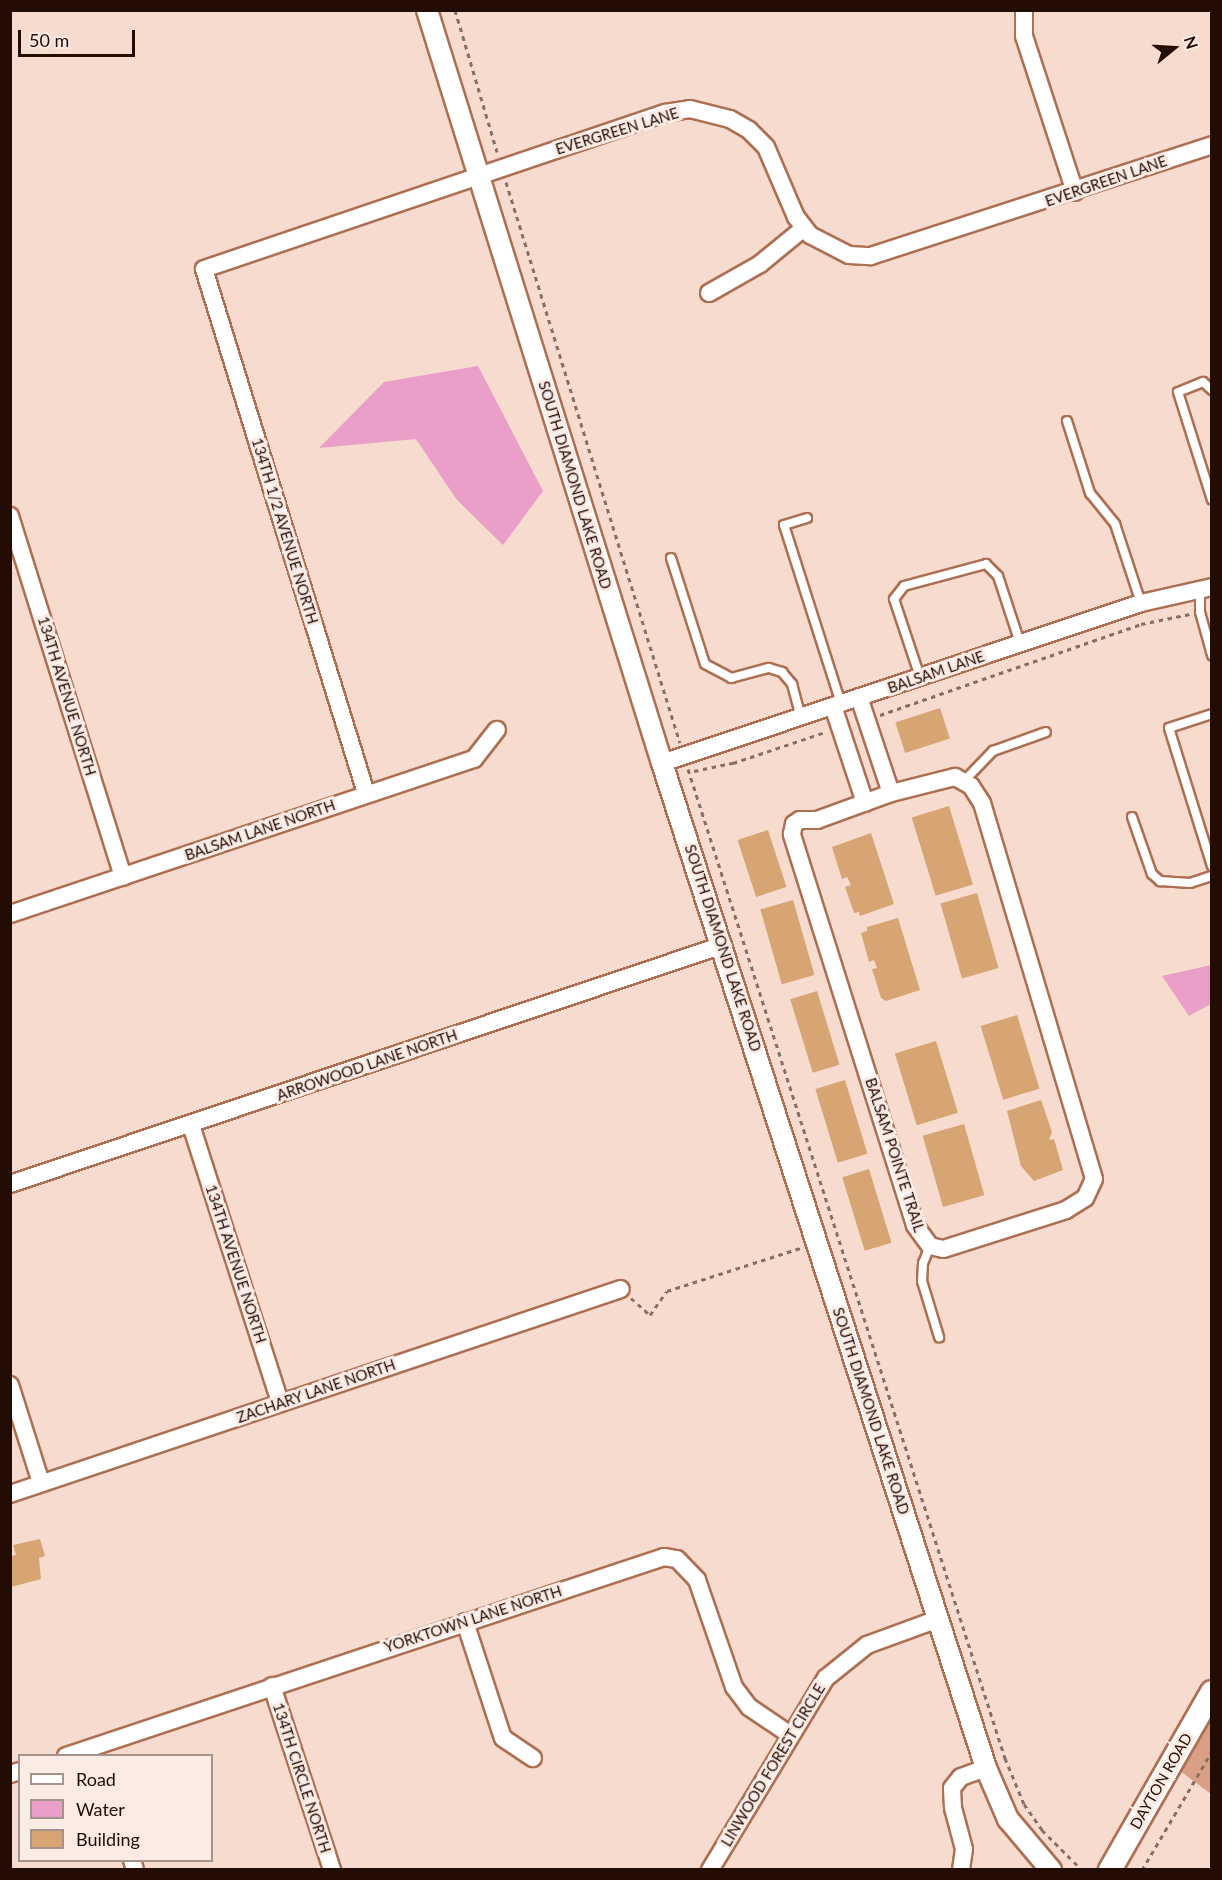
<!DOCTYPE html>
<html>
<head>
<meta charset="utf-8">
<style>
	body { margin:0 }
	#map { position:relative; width:1222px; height:1880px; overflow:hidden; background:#f7dbce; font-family:Lato,sans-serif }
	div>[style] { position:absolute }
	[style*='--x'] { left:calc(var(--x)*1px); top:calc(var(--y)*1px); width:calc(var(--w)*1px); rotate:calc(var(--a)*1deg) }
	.green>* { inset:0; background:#daa086 }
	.water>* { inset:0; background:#ea9fc8 }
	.building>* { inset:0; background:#d7a573; transform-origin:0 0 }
	.path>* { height:3px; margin-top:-1.5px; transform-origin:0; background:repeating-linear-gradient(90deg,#886e63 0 4.5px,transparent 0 9px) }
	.roads { filter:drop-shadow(2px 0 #ad6f52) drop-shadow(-2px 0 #ad6f52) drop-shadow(0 2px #ad6f52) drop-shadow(0 -2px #ad6f52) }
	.service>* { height:8px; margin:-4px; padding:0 4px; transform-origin:4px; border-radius:4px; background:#fff }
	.minor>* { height:16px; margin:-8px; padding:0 8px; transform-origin:8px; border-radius:8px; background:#fff }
	.tertiary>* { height:20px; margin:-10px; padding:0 10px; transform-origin:10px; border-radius:10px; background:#fff }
	.secondary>* { height:22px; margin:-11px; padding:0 11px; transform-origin:11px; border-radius:11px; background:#fff }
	span { translate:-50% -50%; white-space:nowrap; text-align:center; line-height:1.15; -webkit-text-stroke:6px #faebe5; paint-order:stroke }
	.street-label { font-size:15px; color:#230c03 }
	.frame { position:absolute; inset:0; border:12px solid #230c03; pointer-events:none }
	.legend { position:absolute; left:18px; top:1754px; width:195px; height:108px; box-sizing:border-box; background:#faebe5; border:2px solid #a4928b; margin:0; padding:8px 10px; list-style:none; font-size:18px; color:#230c03 }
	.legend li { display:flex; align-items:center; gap:12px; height:30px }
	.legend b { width:30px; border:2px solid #a4928b }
	.north { position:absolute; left:1144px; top:18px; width:60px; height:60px; -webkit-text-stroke:4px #faebe5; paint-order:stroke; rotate:72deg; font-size:16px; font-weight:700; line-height:24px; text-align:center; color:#230c03 }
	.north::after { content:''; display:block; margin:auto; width:21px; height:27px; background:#230c03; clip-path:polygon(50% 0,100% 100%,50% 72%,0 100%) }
	.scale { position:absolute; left:18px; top:30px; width:117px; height:27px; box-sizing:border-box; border:3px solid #230c03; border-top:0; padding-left:8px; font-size:18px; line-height:21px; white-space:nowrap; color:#230c03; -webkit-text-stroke:4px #faebe5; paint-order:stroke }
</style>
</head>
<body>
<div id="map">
	<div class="green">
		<div style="clip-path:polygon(1211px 1718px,1211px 1794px,1180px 1771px)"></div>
	</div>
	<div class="water">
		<div style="clip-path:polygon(478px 366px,543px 491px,503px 545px,457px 500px,416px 439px,319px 448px,384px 382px)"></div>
		<div style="clip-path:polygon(1211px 965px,1211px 1004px,1189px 1016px,1162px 976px)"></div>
	</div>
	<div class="building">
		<div style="left:940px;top:708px;width:32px;height:47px;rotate:72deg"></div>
		<div style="left:949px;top:806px;width:82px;height:39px;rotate:73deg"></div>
		<div style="left:768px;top:830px;width:60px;height:32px;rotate:72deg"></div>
		<div style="clip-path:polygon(871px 833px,894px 904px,860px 916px,859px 912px,854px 913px,845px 887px,851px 885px,847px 877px,842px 879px,832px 847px)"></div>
		<div style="left:977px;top:893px;width:78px;height:38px;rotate:74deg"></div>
		<div style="left:793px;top:900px;width:78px;height:34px;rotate:74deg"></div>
		<div style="clip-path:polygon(898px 918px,920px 990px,886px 1001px,881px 998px,872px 969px,877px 968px,874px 960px,869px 962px,861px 933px,867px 931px,867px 927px)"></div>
		<div style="left:817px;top:991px;width:77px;height:28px;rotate:73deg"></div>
		<div style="left:1017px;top:1015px;width:77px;height:38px;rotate:73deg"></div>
		<div style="left:936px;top:1041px;width:75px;height:43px;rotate:73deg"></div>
		<div style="left:845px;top:1080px;width:77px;height:31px;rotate:73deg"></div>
		<div style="clip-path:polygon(1041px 1100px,1052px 1132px,1049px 1140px,1054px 1139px,1063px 1170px,1034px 1181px,1021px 1166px,1007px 1111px)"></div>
		<div style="left:964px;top:1124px;width:74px;height:43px;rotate:74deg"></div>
		<div style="left:869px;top:1169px;width:77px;height:28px;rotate:73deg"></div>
		<div style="clip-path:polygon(40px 1539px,45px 1556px,39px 1558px,41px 1579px,11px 1587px,10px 1556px,16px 1555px,13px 1545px)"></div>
	</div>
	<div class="path">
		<div style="--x:455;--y:10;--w:148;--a:73.5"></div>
		<div style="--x:506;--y:182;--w:587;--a:72.77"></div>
		<div style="--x:880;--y:715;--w:276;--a:-19.2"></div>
		<div style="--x:1141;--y:624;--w:50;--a:-11.5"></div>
		<div style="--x:688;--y:769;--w:1039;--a:72.23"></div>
		<div style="--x:1005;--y:1758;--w:50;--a:67.6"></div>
		<div style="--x:1024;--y:1804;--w:32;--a:55"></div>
		<div style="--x:1042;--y:1830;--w:57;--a:45"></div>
		<div style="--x:694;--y:771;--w:40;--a:-12"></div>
		<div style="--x:733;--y:763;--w:97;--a:-18.6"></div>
		<div style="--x:631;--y:1298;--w:25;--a:42"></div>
		<div style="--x:650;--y:1315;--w:29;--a:-55"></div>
		<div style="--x:667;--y:1291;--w:140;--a:-17.9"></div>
		<div style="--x:1142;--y:1870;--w:138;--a:-59.5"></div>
	</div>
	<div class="roads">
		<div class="service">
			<div style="--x:1212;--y:390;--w:12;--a:-138"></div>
			<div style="--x:1203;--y:382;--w:27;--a:158"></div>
			<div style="--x:1178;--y:392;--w:113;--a:72.5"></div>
			<div style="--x:1067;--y:421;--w:76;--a:72.3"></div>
			<div style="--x:1090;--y:493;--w:40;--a:51"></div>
			<div style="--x:1115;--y:524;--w:83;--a:71.8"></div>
			<div style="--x:807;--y:518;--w:24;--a:163"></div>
			<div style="--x:784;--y:525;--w:188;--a:72.3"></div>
			<div style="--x:671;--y:558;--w:111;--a:72.2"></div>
			<div style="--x:705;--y:664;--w:30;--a:28"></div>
			<div style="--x:731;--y:678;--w:39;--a:-15"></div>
			<div style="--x:769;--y:668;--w:14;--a:17"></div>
			<div style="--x:782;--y:672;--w:16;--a:50"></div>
			<div style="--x:792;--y:684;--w:34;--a:75"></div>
			<div style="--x:1200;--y:589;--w:23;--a:90"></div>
			<div style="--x:1200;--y:612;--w:45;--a:74.4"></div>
			<div style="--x:920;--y:677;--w:82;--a:-108.4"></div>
			<div style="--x:894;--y:599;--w:16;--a:-52"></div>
			<div style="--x:904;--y:586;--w:85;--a:-15"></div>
			<div style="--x:986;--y:564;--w:17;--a:45"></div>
			<div style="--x:998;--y:576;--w:71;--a:71.8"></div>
			<div style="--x:1212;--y:714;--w:45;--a:162"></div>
			<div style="--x:1169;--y:728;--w:145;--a:72.7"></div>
			<div style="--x:964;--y:781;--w:42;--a:-46"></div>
			<div style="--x:993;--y:751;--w:56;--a:-19.7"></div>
			<div style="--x:1132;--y:817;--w:60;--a:70.7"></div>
			<div style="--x:1152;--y:874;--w:11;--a:41"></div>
			<div style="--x:1160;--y:881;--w:30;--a:4"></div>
			<div style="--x:1190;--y:883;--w:23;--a:-18"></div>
			<div style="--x:930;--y:1246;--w:18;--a:112"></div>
			<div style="--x:923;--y:1263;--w:18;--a:93"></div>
			<div style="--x:922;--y:1281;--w:59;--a:73.1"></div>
		</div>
		<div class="minor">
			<div style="--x:1024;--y:10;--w:26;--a:90"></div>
			<div style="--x:1024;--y:36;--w:164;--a:71.9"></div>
			<div style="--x:709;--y:293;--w:59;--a:-29.6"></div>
			<div style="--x:760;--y:264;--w:57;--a:-39.3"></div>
			<div style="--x:10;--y:516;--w:378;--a:72.6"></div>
			<div style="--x:859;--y:697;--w:101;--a:71.6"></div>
			<div style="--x:833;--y:706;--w:102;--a:71.7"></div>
			<div style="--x:662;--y:763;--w:505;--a:-18.47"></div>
			<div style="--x:1141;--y:603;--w:73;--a:-12.7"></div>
			<div style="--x:955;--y:777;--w:18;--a:29"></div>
			<div style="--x:971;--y:786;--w:20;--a:57"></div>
			<div style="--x:982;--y:803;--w:392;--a:73.4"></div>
			<div style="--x:1094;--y:1179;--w:21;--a:115"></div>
			<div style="--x:1085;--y:1198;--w:22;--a:148"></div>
			<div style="--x:1066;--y:1210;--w:129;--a:162.4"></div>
			<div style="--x:943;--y:1249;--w:13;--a:-167"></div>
			<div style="--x:930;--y:1246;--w:26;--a:-126"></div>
			<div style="--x:915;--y:1225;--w:410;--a:-107.5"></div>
			<div style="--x:792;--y:834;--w:10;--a:-79"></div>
			<div style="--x:794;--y:824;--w:7;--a:-34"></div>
			<div style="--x:800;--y:820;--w:17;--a:0"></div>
			<div style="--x:817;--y:820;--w:79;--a:-20"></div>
			<div style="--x:891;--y:793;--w:66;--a:-14"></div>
			<div style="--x:366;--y:793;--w:548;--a:-107.18"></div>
			<div style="--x:204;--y:269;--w:487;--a:-18.7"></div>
			<div style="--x:665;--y:113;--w:25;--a:-9"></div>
			<div style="--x:690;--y:109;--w:41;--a:14"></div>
			<div style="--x:730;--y:119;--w:22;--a:30"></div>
			<div style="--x:749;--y:130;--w:24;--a:45"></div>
			<div style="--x:766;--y:147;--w:76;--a:66.8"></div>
			<div style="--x:796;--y:217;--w:23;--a:52"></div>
			<div style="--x:810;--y:235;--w:44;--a:27.1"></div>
			<div style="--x:849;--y:255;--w:22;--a:3"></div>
			<div style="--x:871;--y:256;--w:359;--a:-18"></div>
			<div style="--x:10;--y:914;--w:489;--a:-18.5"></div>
			<div style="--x:474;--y:759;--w:37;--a:-52"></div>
			<div style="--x:191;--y:1125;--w:292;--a:72.2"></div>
			<div style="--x:10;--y:1184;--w:752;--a:-18.53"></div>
			<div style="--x:10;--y:1385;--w:103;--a:72.4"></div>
			<div style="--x:10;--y:1494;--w:644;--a:-18.55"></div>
			<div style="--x:465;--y:1622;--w:122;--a:71.9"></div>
			<div style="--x:503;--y:1738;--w:36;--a:34"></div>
			<div style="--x:272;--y:1686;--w:194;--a:71.9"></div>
			<div style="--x:66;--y:1756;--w:630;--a:-18.41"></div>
			<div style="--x:664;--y:1557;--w:13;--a:9"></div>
			<div style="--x:677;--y:1559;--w:29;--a:46"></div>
			<div style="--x:697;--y:1580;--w:113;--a:70.9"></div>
			<div style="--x:734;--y:1687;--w:25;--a:53"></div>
			<div style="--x:749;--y:1707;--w:48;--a:34"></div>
			<div style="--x:10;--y:1774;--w:10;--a:-17"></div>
			<div style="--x:132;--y:1860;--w:10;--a:73"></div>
			<div style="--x:710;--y:1870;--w:224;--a:-58.9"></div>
			<div style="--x:826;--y:1678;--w:53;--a:-38.8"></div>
			<div style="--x:867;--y:1645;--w:76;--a:-20.1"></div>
			<div style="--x:961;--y:1870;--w:21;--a:-82"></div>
			<div style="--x:964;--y:1849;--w:42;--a:-105"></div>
			<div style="--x:953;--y:1808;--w:20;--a:-93"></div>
			<div style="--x:952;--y:1788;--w:14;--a:-51"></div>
			<div style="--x:961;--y:1777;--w:27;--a:-20"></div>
		</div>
		<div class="tertiary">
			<div style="--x:427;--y:10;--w:789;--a:72.67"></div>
			<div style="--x:662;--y:763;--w:1056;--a:72.13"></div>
			<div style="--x:986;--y:1768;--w:56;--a:66.7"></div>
			<div style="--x:1008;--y:1819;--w:67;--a:49.9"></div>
		</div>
		<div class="secondary">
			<div style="--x:1110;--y:1870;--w:205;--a:-60.2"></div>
		</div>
	</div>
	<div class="street-label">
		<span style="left:617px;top:131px;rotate:-17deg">EVERGREEN LANE</span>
		<span style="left:1106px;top:181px;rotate:-19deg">EVERGREEN LANE</span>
		<span style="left:575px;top:485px;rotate:73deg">SOUTH DIAMOND LAKE ROAD</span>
		<span style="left:285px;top:531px;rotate:73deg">134TH 1/2 AVENUE NORTH</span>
		<span style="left:936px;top:672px;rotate:-19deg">BALSAM LANE</span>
		<span style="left:67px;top:696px;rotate:73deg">134TH AVENUE NORTH</span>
		<span style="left:260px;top:830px;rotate:-19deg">BALSAM LANE NORTH</span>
		<span style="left:723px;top:948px;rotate:72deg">SOUTH DIAMOND LAKE ROAD</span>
		<span style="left:367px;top:1065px;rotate:-19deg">ARROWOOD LANE NORTH</span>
		<span style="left:895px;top:1155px;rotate:72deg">BALSAM POINTE TRAIL</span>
		<span style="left:236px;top:1264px;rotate:72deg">134TH AVENUE NORTH</span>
		<span style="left:316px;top:1391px;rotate:-19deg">ZACHARY LANE NORTH</span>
		<span style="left:871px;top:1411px;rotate:72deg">SOUTH DIAMOND LAKE ROAD</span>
		<span style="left:473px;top:1619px;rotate:-18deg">YORKTOWN LANE NORTH</span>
		<span style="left:773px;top:1765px;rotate:-59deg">LINWOOD FOREST CIRCLE</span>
		<span style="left:302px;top:1778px;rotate:72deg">134TH CIRCLE NORTH</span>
		<span style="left:1161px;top:1781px;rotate:-60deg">DAYTON ROAD</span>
	</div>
	<div class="frame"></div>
	<ul class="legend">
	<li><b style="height:8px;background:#fff"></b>Road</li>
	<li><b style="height:16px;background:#ea9fc8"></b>Water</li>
	<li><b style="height:16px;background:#d7a573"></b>Building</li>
	</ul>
	<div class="north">N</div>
	<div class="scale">50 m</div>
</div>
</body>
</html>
